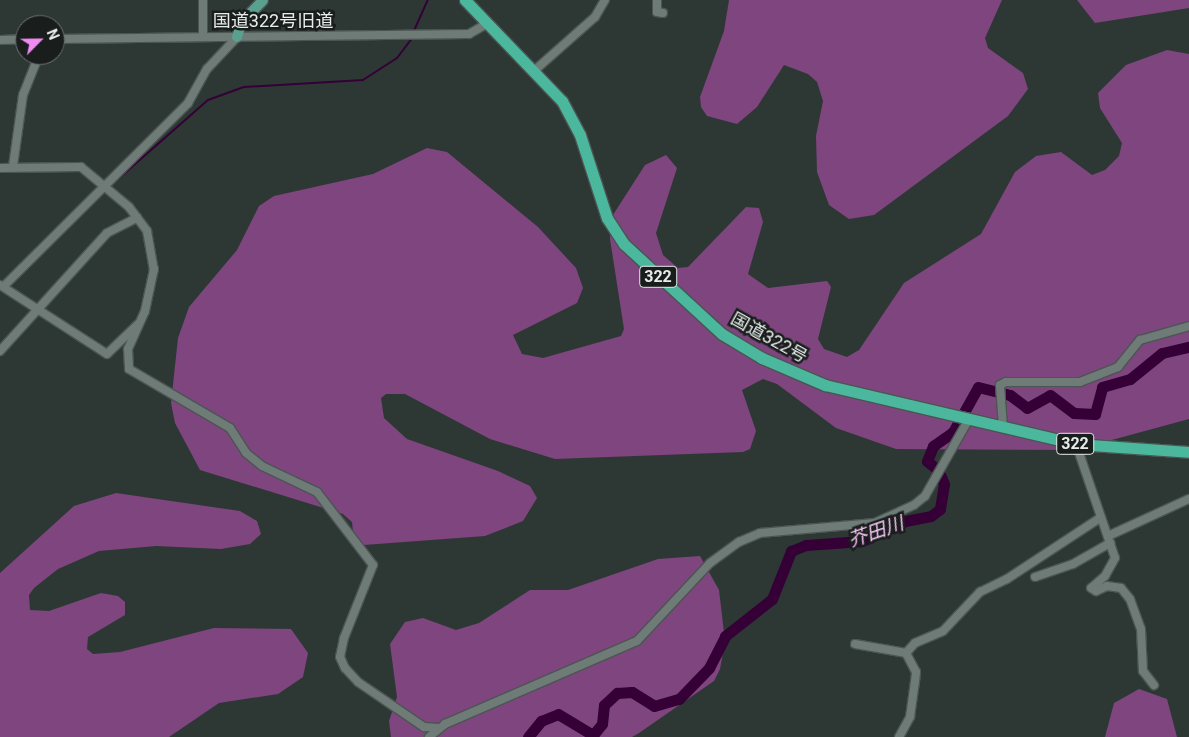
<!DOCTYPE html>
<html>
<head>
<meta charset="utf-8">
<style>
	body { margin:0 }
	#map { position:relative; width:1189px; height:737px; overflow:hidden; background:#2d3835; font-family:Roboto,"Noto Sans JP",sans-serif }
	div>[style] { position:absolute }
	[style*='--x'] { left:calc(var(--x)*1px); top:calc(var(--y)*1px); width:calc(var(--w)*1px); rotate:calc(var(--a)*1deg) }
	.forest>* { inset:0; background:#7e457e }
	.stream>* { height:2px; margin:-1px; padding:0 1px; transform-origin:1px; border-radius:1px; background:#340036 }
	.river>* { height:11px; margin:-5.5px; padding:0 5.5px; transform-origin:5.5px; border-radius:5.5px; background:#340036 }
	.roads { filter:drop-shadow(1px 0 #4b5552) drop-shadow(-1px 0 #4b5552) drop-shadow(0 1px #4b5552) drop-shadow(0 -1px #4b5552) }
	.minor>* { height:8px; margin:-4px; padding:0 4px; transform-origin:4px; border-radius:4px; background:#6e7b77 }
	.major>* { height:10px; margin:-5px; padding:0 5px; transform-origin:5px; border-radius:5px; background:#59a08e }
	.highway>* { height:11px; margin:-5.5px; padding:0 5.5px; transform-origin:5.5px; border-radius:5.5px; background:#4bb89e }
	span { translate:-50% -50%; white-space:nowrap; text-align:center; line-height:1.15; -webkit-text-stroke:5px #191e1d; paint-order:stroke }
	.shield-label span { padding:1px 4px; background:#191e1d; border:1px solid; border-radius:4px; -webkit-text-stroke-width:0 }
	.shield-label { font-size:16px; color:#e5ecea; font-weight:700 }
	.street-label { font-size:18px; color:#e5ecea }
	.water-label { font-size:19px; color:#f8c6f7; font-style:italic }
	.north { position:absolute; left:15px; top:15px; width:50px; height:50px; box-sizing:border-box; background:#191e1d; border:1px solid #6b706f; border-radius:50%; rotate:67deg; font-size:14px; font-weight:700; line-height:20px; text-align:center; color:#e5ecea }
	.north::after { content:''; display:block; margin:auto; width:18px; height:22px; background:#f28af3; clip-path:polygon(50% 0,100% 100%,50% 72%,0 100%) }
</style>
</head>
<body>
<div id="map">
	<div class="forest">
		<div style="clip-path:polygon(729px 0,1002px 0,985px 38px,988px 48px,1023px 73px,1028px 89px,1008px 116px,874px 215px,849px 219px,829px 205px,817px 172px,816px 136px,823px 101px,817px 82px,808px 74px,784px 65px,757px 107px,737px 124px,707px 116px,701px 107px,700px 97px,724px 31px)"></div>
		<div style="clip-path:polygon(1077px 0,1189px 0,1189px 8px,1095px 23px)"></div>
		<div style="clip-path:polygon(1167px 50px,1189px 54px,1189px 419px,1075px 450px,896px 449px,836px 428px,777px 384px,763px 379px,742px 390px,756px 431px,750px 449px,743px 452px,555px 459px,490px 439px,405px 394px,386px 394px,381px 398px,384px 418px,407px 439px,498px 471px,530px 486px,537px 498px,523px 521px,485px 536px,364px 545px,354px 541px,352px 522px,343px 514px,200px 470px,175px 423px,171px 403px,178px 338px,189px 307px,237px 250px,259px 206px,274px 196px,373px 174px,427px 148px,447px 152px,538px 227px,576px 268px,583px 288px,577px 303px,513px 335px,522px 354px,543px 358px,621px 336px,624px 329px,610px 239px,611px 218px,645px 165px,666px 155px,677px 168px,656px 233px,663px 255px,678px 268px,688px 267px,746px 207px,759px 208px,763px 222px,748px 274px,768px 288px,827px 281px,831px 287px,818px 339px,824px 349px,847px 357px,859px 350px,904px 283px,981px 234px,1015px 172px,1036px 156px,1061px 152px,1092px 175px,1105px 170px,1119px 156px,1122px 143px,1100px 108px,1098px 93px,1126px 65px)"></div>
		<div style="clip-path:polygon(116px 493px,240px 511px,257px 521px,261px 534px,250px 544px,221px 549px,156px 546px,99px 551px,58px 569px,34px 588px,29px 595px,30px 610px,49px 611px,101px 593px,118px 596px,125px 602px,125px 615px,88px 637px,87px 649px,93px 654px,120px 652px,214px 628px,291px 629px,308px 653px,303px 677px,278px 694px,219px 703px,169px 737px,0 737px,0 573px,74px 506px)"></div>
		<div style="clip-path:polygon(700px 556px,719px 590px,725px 641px,720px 669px,714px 681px,639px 733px,632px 737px,391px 737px,389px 721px,397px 697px,390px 644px,405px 622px,423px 618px,456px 630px,479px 623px,530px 590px,568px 590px,658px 559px)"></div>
		<div style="clip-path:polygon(1139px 689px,1167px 699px,1177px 737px,1105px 737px,1114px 703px)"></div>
	</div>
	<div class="stream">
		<div style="--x:413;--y:33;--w:36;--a:-66"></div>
		<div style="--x:110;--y:186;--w:130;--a:-41.3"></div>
		<div style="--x:208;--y:100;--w:38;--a:-20"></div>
		<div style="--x:244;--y:87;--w:119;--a:-3.4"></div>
		<div style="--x:363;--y:80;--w:40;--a:-32.9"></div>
		<div style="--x:397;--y:58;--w:25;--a:-53"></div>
		<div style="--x:9;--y:287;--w:118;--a:-45.3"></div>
	</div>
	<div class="river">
		<div style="--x:528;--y:737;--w:21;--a:-51"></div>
		<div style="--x:541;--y:721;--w:18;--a:-22"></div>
		<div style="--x:558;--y:714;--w:41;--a:31"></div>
		<div style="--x:593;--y:735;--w:14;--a:-51"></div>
		<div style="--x:602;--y:724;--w:19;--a:-84"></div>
		<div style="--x:604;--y:705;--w:18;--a:-43"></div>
		<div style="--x:617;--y:693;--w:15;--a:-4"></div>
		<div style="--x:632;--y:692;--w:26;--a:32"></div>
		<div style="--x:654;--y:706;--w:26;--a:-16"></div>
		<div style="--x:679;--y:699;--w:43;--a:-45.9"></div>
		<div style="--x:709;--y:668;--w:36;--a:-63"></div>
		<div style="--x:725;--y:636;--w:60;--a:-38.2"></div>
		<div style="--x:772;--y:599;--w:52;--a:-68.4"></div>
		<div style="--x:791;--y:551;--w:16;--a:-22"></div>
		<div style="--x:806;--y:545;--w:56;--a:-4.1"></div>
		<div style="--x:862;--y:541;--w:47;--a:-24.9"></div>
		<div style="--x:905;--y:521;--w:26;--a:-11"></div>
		<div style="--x:931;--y:516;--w:11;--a:-38"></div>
		<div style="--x:940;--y:509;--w:25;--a:-81"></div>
		<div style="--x:944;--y:484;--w:15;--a:-113"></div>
		<div style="--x:938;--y:470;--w:14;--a:-141"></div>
		<div style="--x:927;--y:461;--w:16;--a:-68"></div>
		<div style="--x:933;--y:446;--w:24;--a:-35"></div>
		<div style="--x:953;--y:432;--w:51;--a:-60.9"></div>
		<div style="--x:978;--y:387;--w:33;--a:14"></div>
		<div style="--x:1010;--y:395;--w:21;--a:37"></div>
		<div style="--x:1027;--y:408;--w:26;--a:-29"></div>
		<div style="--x:1050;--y:395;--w:30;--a:37"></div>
		<div style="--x:1074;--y:413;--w:21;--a:3"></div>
		<div style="--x:1095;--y:414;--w:28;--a:-75"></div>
		<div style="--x:1102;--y:387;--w:29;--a:-16"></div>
		<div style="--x:1130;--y:379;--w:41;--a:-39.1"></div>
		<div style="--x:1162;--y:353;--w:28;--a:-13"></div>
	</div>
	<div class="roads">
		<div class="minor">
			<div style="--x:657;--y:0;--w:12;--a:90"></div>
			<div style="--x:657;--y:12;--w:6;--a:9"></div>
			<div style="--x:203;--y:37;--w:37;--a:-90"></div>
			<div style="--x:55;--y:39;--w:414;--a:-0.7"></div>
			<div style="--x:469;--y:34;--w:22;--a:-30"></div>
			<div style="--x:0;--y:40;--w:25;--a:-2"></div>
			<div style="--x:535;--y:70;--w:80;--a:-41.5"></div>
			<div style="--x:595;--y:17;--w:20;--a:-60"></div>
			<div style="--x:13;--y:166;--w:72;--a:-82"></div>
			<div style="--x:23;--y:95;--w:43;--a:-68.2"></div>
			<div style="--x:0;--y:168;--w:81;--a:-0.7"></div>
			<div style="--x:81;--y:167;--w:62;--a:39.8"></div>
			<div style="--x:129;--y:207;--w:30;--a:53"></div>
			<div style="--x:147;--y:231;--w:39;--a:80"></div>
			<div style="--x:154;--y:269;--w:43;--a:102.1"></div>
			<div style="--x:145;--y:311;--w:42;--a:114.1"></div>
			<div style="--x:128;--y:349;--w:20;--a:87"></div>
			<div style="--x:129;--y:369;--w:117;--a:30.3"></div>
			<div style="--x:230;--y:428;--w:30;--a:57"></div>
			<div style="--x:246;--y:453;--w:21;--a:39"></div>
			<div style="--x:262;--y:466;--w:61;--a:25.3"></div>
			<div style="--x:317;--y:492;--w:92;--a:52.5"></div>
			<div style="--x:373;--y:565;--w:79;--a:111.7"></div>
			<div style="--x:344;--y:638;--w:19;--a:102"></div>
			<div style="--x:340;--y:657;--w:12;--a:66"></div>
			<div style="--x:345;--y:668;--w:19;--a:47"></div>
			<div style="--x:358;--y:682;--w:80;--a:34.3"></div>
			<div style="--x:424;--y:727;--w:15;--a:4"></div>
			<div style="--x:0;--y:285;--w:127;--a:32.8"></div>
			<div style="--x:107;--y:354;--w:42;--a:-44"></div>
			<div style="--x:5;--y:285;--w:258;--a:-44.8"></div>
			<div style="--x:188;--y:103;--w:39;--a:-61"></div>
			<div style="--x:207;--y:69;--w:44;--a:-46.8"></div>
			<div style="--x:0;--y:351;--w:159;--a:-47.8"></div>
			<div style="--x:107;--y:233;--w:34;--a:-27"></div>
			<div style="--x:1003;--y:427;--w:42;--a:-94.1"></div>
			<div style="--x:1000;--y:385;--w:7;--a:-27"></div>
			<div style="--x:1006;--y:382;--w:74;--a:0"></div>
			<div style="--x:1080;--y:382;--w:41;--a:-21.5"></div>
			<div style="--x:1118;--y:367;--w:35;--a:-51"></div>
			<div style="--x:1140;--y:340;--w:51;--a:-15.9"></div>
			<div style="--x:1076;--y:444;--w:120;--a:71.1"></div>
			<div style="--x:1115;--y:558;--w:21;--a:119"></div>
			<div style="--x:1105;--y:576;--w:18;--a:139"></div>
			<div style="--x:1091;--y:588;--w:6;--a:31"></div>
			<div style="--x:1096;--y:591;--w:12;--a:-24"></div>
			<div style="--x:1107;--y:586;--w:14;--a:8"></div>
			<div style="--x:1121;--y:588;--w:14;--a:51"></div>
			<div style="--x:1130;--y:599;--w:32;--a:70"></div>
			<div style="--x:1141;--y:629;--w:42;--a:87.3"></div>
			<div style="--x:1143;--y:671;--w:18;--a:52"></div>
			<div style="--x:1108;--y:536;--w:89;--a:-24.6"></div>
			<div style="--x:1035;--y:577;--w:40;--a:-18.9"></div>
			<div style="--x:1073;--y:564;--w:43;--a:-29.6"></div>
			<div style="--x:855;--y:644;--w:52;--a:10"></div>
			<div style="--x:906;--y:653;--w:13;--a:-48"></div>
			<div style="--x:915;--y:643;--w:30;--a:-23"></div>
			<div style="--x:943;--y:631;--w:54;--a:-46.5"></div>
			<div style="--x:980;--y:592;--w:30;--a:-26"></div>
			<div style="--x:1007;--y:579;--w:111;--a:-33.3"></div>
			<div style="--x:429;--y:737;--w:21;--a:-39"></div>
			<div style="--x:445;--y:724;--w:209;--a:-23.4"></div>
			<div style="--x:637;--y:641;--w:107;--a:-46.9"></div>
			<div style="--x:710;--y:563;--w:36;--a:-36"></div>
			<div style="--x:739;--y:542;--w:23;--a:-23"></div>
			<div style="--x:760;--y:533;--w:115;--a:-5"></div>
			<div style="--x:875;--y:523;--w:43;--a:-24.8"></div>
			<div style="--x:914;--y:505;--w:14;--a:-39"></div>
			<div style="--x:925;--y:496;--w:89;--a:-60.3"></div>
			<div style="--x:899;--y:737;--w:23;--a:-61"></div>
			<div style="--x:910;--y:717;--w:35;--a:-82"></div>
			<div style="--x:915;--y:682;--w:10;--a:-84"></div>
			<div style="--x:916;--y:672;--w:21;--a:-118"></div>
		</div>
		<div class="major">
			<div style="--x:237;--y:37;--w:16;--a:-72"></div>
			<div style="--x:242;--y:22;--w:30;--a:-46"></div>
		</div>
		<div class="highway">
			<div style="--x:465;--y:0;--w:140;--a:46.2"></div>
			<div style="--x:562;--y:101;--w:38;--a:62"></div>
			<div style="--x:580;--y:135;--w:87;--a:72"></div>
			<div style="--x:607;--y:218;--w:31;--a:57"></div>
			<div style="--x:624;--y:244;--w:133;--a:42.6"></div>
			<div style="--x:722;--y:334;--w:47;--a:31"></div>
			<div style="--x:762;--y:358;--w:69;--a:23.2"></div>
			<div style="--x:825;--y:385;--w:258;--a:13.2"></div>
			<div style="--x:1076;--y:444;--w:113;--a:4"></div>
		</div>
	</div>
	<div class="shield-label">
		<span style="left:658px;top:277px">322</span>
		<span style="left:1075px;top:444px">322</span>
	</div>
	<div class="street-label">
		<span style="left:273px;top:21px">国道322号旧道</span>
		<span style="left:769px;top:338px;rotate:29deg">国道322号</span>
	</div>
	<div class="water-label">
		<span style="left:876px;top:532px;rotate:-19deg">芥田川</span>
	</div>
	<div class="north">N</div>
</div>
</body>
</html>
